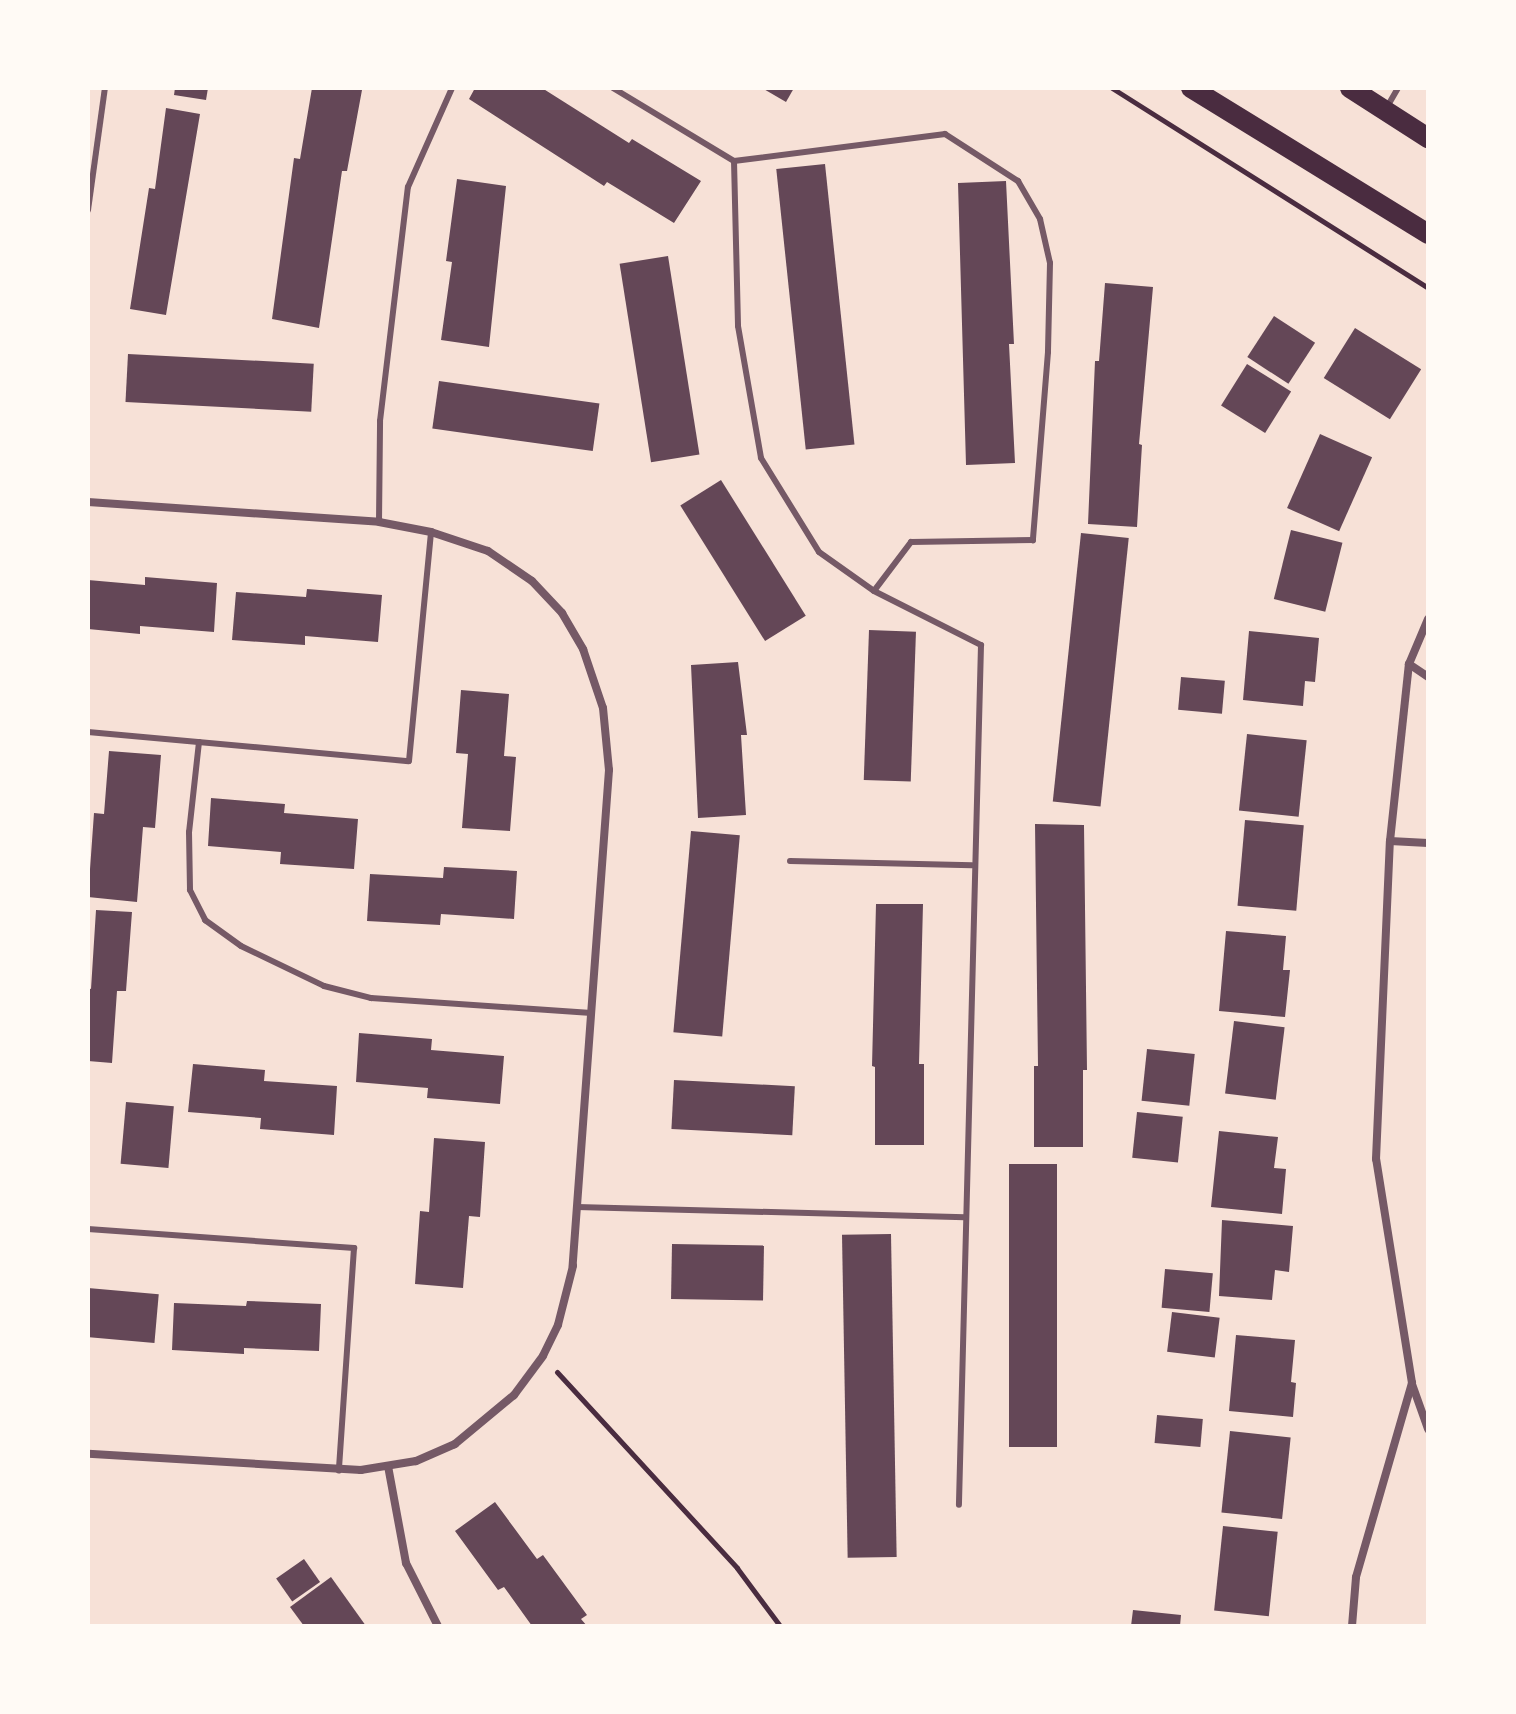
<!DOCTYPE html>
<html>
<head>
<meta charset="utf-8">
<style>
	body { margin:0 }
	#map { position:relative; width:1516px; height:1714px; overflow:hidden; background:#f7e1d7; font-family:"Fira Sans",sans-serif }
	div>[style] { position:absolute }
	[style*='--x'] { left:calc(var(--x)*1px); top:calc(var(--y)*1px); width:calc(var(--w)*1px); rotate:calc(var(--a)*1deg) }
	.building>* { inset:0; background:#644757; transform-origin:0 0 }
	.path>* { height:5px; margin:-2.5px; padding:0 2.5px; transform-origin:2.5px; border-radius:2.5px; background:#4a2c40 }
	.service>* { height:6px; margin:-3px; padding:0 3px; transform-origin:3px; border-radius:3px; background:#755966 }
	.minor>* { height:8px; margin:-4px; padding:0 4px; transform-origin:4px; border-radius:4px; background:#755966 }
	.primary>* { height:20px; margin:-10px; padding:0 10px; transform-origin:10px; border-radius:10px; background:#4a2c40 }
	span { translate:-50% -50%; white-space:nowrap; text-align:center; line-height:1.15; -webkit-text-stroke:8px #fffaf5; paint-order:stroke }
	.frame { position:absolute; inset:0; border:90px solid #fffaf5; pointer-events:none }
</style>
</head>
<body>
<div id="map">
	<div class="building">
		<div style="clip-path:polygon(175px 88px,208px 88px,206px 100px,174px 95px)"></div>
		<div style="clip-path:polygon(312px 88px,362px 90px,347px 171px,342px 171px,319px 328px,272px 319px,294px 158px,300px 159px)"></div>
		<div style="clip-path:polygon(475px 88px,542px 88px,629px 143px,632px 139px,701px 181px,674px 223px,607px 182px,604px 186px,469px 99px)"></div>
		<div style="clip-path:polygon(762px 88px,794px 88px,786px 102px)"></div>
		<div style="clip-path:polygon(166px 108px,200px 114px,166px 315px,130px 309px,149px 188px,155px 189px)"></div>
		<div style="left:825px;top:164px;width:282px;height:49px;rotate:84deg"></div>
		<div style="clip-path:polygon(457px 179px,506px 186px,489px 347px,441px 340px,452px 262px,446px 261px)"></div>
		<div style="clip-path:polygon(1006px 181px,1014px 344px,1009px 344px,1015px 463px,966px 465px,958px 183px)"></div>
		<div style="left:668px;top:256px;width:201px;height:49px;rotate:81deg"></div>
		<div style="clip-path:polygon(1105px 283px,1153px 287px,1139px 444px,1142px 445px,1137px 527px,1088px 524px,1095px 361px,1099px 361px)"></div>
		<div style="left:1274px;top:316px;width:49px;height:49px;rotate:33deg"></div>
		<div style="left:1355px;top:328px;width:78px;height:59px;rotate:32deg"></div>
		<div style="left:128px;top:354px;width:186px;height:48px;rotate:3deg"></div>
		<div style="left:1247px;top:364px;width:52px;height:49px;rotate:32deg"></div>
		<div style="left:439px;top:381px;width:162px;height:48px;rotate:8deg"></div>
		<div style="left:1320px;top:434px;width:57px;height:81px;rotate:24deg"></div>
		<div style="left:721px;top:480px;width:160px;height:48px;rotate:58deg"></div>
		<div style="left:1291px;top:530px;width:53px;height:71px;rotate:14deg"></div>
		<div style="left:1081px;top:533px;width:48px;height:270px;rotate:6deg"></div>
		<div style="clip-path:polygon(145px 577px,217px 583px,214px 632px,140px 626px,140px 634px,88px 629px,88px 580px,145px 585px)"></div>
		<div style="clip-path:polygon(307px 589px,382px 595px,378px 642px,305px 636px,305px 645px,232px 640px,236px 592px,306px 597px)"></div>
		<div style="left:869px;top:630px;width:47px;height:150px;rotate:2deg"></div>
		<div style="clip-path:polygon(1249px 631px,1319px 638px,1315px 682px,1305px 681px,1303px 706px,1243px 700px)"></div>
		<div style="clip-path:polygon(738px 662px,747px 735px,741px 735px,746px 815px,698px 818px,691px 665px)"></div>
		<div style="left:1181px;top:677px;width:44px;height:33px;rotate:5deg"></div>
		<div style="clip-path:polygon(461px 690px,509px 694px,504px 756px,516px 757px,510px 831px,462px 828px,468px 754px,456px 753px)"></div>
		<div style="left:1247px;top:734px;width:60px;height:77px;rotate:6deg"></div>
		<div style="clip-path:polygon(109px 751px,161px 755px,155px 828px,143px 827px,137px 902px,88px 897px,94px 813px,104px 814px)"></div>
		<div style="clip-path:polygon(211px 798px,285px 804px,284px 813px,358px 819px,354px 869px,280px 864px,281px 852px,208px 846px)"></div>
		<div style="left:1245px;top:820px;width:59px;height:86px;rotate:5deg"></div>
		<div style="clip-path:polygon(1035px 824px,1084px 825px,1087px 1070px,1083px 1070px,1083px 1147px,1034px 1147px,1034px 1066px,1038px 1066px)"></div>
		<div style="left:691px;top:831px;width:49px;height:202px;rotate:5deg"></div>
		<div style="clip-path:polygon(444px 867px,517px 871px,514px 919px,441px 914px,440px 925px,367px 921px,370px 874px,443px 878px)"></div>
		<div style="clip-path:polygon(876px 904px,923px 904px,919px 1064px,924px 1064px,924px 1145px,875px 1145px,875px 1067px,872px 1066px)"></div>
		<div style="clip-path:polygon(96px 910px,132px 912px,126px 991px,117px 991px,112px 1063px,88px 1061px,88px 988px,91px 989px)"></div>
		<div style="clip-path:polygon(1226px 931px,1286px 936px,1283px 970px,1290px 970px,1285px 1017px,1219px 1011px)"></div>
		<div style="left:1234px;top:1021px;width:51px;height:73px;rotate:7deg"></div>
		<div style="clip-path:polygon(359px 1033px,432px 1039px,431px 1050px,504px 1056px,500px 1104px,427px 1098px,428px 1088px,356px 1082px)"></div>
		<div style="left:1147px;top:1049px;width:48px;height:52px;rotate:6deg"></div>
		<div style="clip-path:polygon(193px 1064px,265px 1070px,264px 1081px,337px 1086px,334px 1135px,260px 1129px,261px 1118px,188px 1112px)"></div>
		<div style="left:674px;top:1080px;width:121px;height:49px;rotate:3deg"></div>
		<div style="left:126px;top:1102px;width:48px;height:62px;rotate:5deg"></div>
		<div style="left:1137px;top:1112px;width:46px;height:46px;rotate:6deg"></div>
		<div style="clip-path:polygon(1219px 1131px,1278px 1137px,1274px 1168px,1286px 1169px,1282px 1214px,1211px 1207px)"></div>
		<div style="clip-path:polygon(434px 1138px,485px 1142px,480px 1217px,469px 1216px,463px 1288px,415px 1284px,420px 1211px,429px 1212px)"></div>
		<div style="left:1057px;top:1164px;width:283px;height:48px;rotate:90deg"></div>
		<div style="clip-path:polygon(1222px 1220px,1293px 1226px,1289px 1272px,1275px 1270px,1272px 1300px,1219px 1296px)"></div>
		<div style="left:891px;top:1234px;width:323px;height:49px;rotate:89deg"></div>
		<div style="left:672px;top:1244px;width:92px;height:55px;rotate:1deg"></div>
		<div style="left:1165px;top:1269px;width:48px;height:39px;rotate:5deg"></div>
		<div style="left:88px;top:1288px;width:71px;height:49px;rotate:5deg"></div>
		<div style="clip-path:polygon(247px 1301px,321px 1304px,319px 1351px,244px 1348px,244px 1354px,172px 1350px,174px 1303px,246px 1306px)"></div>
		<div style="left:1172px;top:1312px;width:48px;height:40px;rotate:7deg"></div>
		<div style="clip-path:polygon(1236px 1335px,1295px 1340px,1291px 1382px,1296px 1383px,1293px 1417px,1229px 1411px)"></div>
		<div style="left:1157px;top:1415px;width:46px;height:28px;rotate:5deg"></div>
		<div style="left:1230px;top:1431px;width:61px;height:82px;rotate:6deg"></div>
		<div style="clip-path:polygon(495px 1502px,537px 1559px,543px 1555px,587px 1615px,581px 1619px,587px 1626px,532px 1626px,504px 1587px,498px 1590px,455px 1531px)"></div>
		<div style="left:1223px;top:1526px;width:55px;height:85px;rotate:6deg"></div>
		<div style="left:304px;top:1559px;width:28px;height:34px;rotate:55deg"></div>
		<div style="clip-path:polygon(331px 1577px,366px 1626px,304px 1626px,290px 1607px)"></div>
		<div style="clip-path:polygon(1133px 1610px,1181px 1615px,1180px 1626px,1131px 1626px)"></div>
	</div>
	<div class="path">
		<div style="--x:1112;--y:88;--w:374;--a:32.3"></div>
		<div style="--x:557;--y:1372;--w:266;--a:47.4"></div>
		<div style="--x:737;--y:1568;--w:72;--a:53.4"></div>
	</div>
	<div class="service">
		<div style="--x:613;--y:88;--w:141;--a:31.1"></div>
		<div style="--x:734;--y:161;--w:165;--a:88.6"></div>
		<div style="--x:738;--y:326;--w:134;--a:80.1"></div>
		<div style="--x:761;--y:458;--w:110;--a:58.3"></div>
		<div style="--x:819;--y:552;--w:67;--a:35.3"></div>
		<div style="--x:874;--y:591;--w:120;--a:26.8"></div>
		<div style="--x:981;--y:645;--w:860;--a:91.47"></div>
		<div style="--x:1387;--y:107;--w:22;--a:-60"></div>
		<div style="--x:734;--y:161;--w:213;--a:-7.3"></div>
		<div style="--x:945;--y:134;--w:87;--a:32.8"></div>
		<div style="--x:1018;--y:181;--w:44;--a:59.9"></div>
		<div style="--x:1040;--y:219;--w:45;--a:77.2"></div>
		<div style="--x:1050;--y:263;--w:89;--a:91.3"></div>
		<div style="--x:1048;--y:352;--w:189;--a:94.6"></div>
		<div style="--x:1033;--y:540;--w:122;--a:179.1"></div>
		<div style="--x:911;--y:542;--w:61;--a:127.1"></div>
		<div style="--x:88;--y:210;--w:123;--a:-82.1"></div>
		<div style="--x:379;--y:522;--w:101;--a:-89.4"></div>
		<div style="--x:380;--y:421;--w:236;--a:-83.2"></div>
		<div style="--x:408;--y:187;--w:108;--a:-66"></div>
		<div style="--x:88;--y:732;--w:322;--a:5.2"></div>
		<div style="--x:409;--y:761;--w:230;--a:-84.5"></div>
		<div style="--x:199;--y:742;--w:91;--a:96.3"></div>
		<div style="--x:189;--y:832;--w:58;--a:89"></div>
		<div style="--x:190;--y:890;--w:34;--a:63"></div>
		<div style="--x:205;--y:920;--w:44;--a:35.8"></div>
		<div style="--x:241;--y:946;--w:92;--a:25.7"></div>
		<div style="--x:324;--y:986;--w:49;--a:14.3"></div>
		<div style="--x:371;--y:998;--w:221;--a:3.9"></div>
		<div style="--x:790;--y:861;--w:182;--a:1.3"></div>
		<div style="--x:577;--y:1207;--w:388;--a:1.5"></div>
		<div style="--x:88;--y:1229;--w:267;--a:4.1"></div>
		<div style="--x:354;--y:1248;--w:223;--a:93.9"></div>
	</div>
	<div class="minor">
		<div style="--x:88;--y:502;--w:292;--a:3.9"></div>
		<div style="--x:379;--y:522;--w:53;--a:10.9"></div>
		<div style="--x:431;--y:532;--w:60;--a:18.4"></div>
		<div style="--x:488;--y:551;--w:53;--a:34.3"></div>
		<div style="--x:532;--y:581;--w:44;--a:46.8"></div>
		<div style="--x:562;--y:613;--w:42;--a:59.7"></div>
		<div style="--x:583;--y:649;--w:62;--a:71.3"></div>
		<div style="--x:603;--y:708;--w:62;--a:84.5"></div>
		<div style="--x:609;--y:770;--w:497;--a:94.2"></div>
		<div style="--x:573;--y:1266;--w:61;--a:104.3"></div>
		<div style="--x:558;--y:1325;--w:34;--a:116"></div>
		<div style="--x:543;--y:1356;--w:49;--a:126.6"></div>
		<div style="--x:514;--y:1395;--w:77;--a:140.3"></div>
		<div style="--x:455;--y:1444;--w:43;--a:156.4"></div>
		<div style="--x:416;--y:1461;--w:56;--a:170.7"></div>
		<div style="--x:361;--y:1470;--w:273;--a:-176.6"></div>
		<div style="--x:1409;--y:664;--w:23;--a:34"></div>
		<div style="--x:1390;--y:841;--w:38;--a:3"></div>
		<div style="--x:1412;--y:1384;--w:48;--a:70.4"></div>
		<div style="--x:388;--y:1466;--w:99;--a:79.5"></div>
		<div style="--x:406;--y:1563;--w:71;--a:63.1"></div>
		<div style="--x:1352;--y:1626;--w:49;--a:-85.3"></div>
		<div style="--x:1356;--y:1577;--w:202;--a:-73.9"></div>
		<div style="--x:1412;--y:1383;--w:227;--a:-99.1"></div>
		<div style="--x:1376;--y:1159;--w:318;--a:-87.5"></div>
		<div style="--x:1390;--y:841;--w:178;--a:-83.9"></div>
		<div style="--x:1409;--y:664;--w:49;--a:-67.1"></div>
	</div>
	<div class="primary">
		<div style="--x:1191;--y:88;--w:278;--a:31.6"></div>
		<div style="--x:1350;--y:88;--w:93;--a:32.7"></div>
	</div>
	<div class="frame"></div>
</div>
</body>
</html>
